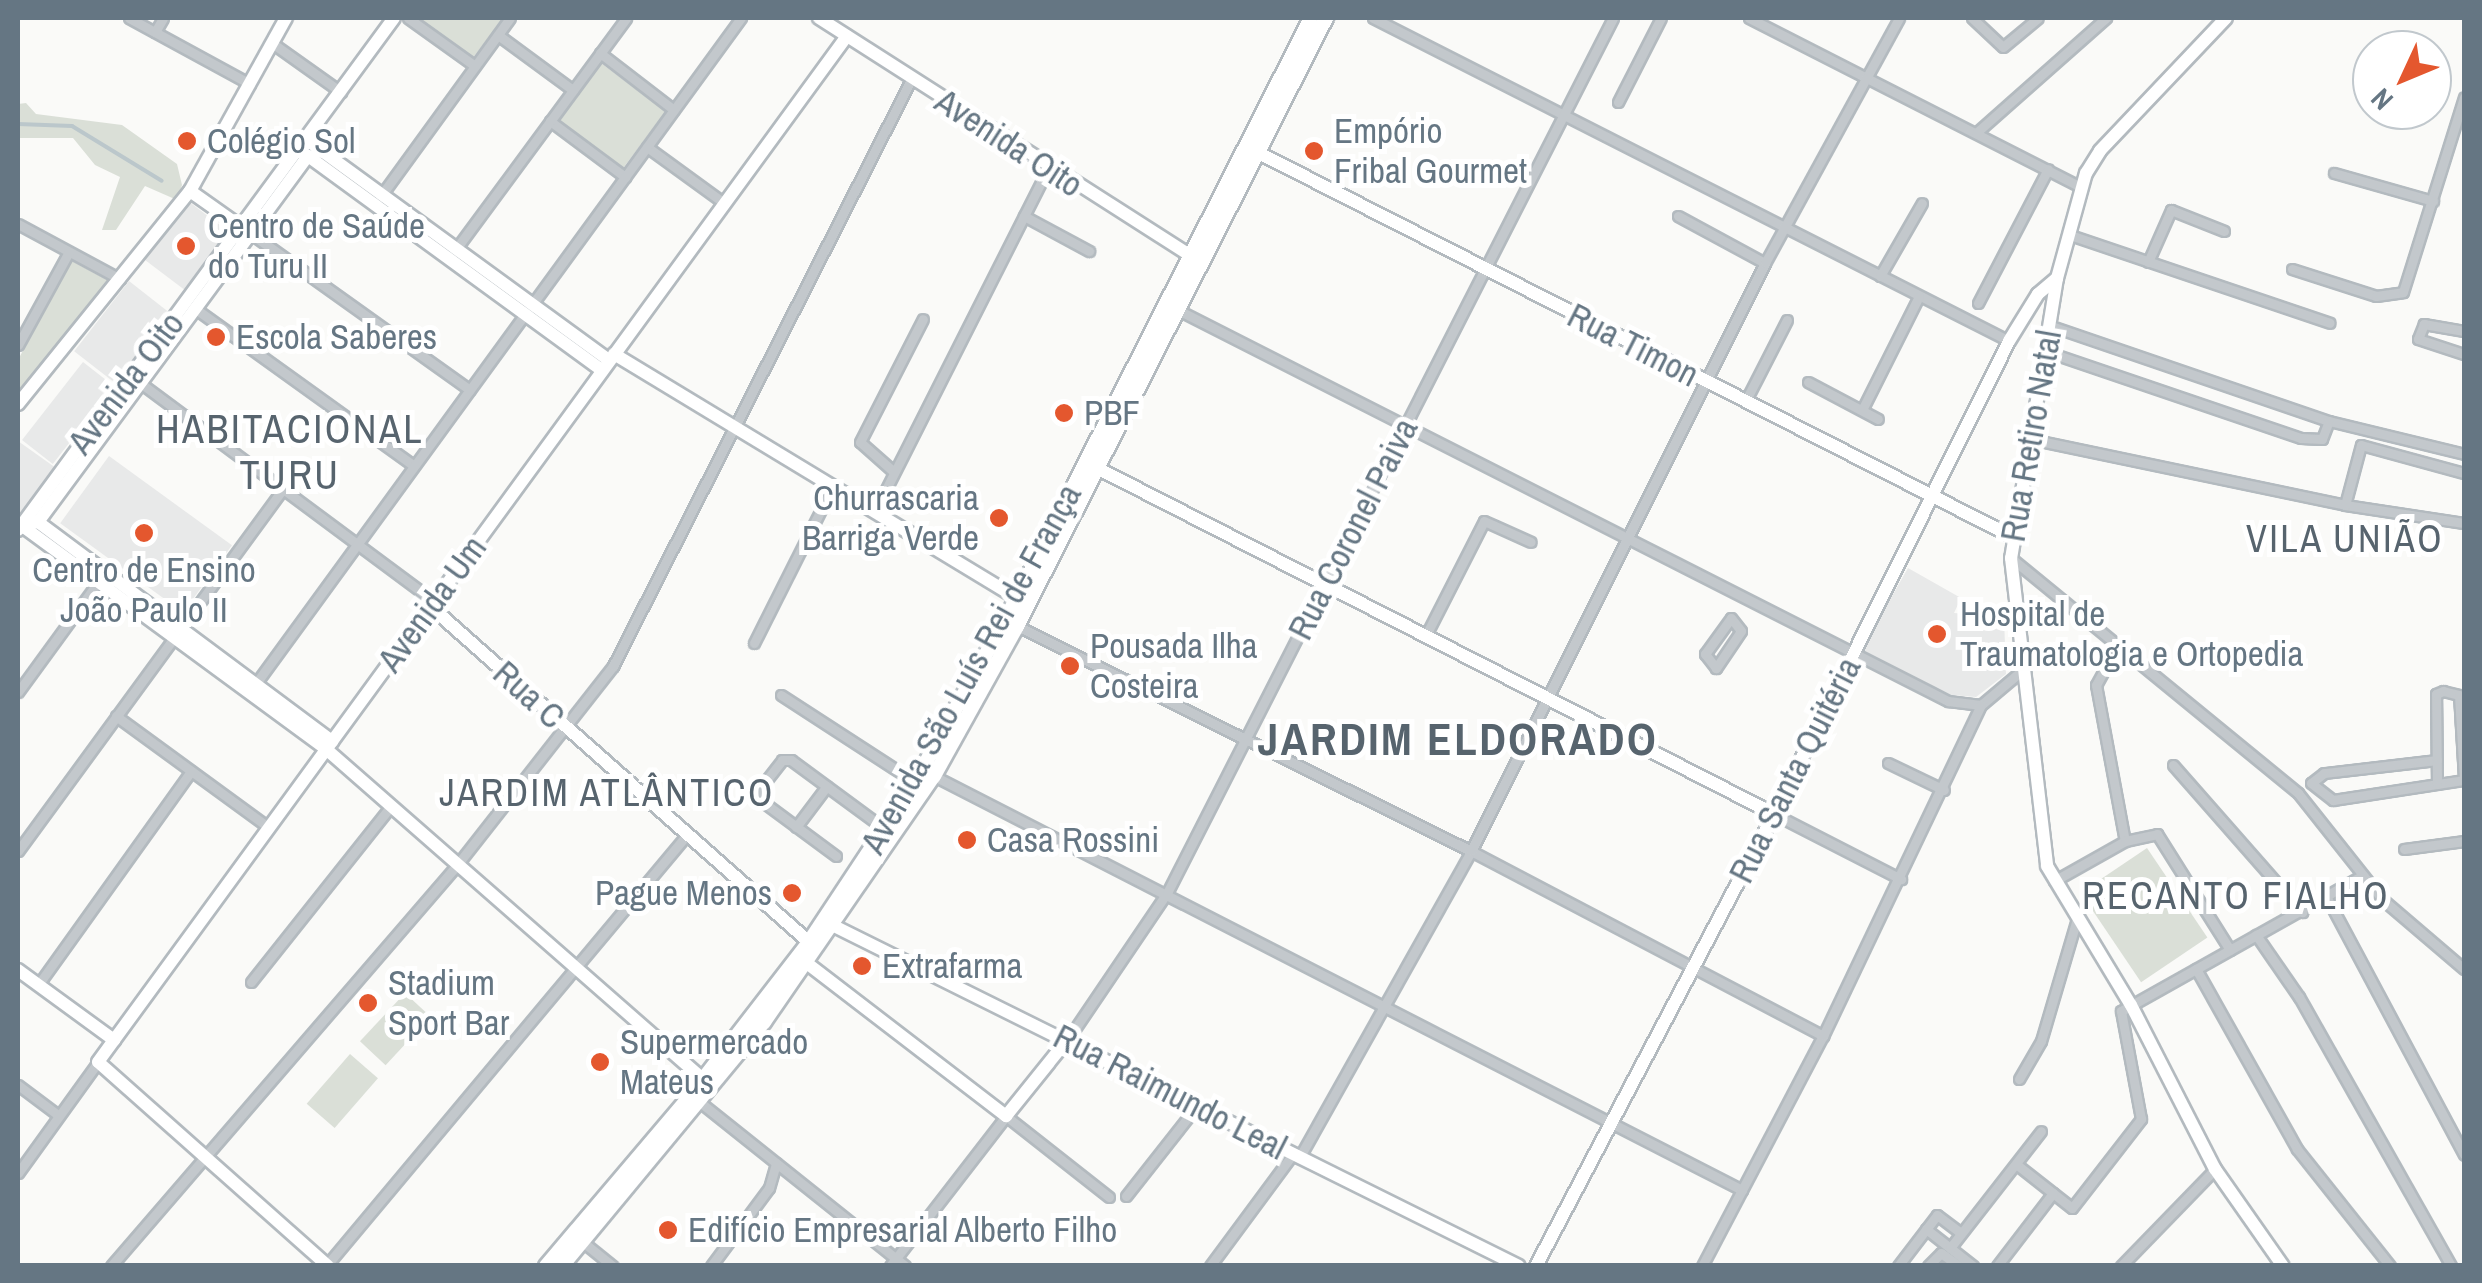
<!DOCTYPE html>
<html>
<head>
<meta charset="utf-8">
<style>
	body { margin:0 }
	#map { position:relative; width:2482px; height:1283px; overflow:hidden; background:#fafaf8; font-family:"Archivo Narrow",sans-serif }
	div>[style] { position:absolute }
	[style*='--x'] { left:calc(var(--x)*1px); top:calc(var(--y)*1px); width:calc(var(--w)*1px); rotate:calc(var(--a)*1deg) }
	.built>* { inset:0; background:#e8e9e9; transform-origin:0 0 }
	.green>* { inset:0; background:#dadfd7; transform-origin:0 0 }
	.stream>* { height:4px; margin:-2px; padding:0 2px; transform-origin:2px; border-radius:2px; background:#bbc7cb }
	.roads { filter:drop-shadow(2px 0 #b3babf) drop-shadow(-2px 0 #b3babf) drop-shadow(0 2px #b3babf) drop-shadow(0 -2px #b3babf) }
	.street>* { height:9px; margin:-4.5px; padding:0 4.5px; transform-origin:4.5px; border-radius:4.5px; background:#c3c8cc }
	.secondary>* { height:12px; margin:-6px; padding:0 6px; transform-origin:6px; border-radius:6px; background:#fff }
	.primary>* { height:14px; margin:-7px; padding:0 7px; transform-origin:7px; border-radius:7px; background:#fff }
	.dots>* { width:28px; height:28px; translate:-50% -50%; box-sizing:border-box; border:5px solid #fff; border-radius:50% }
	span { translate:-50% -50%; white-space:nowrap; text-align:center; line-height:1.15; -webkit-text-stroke:10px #fff; paint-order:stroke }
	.poi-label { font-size:35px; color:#657683 }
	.left { translate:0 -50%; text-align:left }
	.right { translate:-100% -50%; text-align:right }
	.street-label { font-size:35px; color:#657683 }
	.neighbourhood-label { font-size:38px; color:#57646e; letter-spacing:2.5px }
	.quarter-label { font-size:40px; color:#57646e; letter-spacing:2.5px }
	.district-label { font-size:45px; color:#57646e; font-weight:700; letter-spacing:2.5px }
	.frame { position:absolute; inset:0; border:20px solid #657683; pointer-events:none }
	.north { position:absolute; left:2352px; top:30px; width:100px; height:100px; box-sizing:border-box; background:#fff; border:2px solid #c1c8cd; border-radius:50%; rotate:226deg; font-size:28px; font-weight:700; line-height:40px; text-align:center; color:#657683 }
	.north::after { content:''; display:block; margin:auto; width:35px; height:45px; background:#e4572e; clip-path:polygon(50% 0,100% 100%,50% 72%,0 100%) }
</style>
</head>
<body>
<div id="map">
	<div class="built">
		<div style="left:188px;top:201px;width:51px;height:73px;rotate:37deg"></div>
		<div style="left:129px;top:281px;width:51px;height:89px;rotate:38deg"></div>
		<div style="left:83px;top:362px;width:39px;height:99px;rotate:38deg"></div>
		<div style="clip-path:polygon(18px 441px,56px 468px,18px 520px)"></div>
		<div style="left:109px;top:456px;width:152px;height:83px;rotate:36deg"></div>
		<div style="clip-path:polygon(1908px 568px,1961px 598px,1954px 613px,2004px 617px,2006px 674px,1976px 697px,1951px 695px,1860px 652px)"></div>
	</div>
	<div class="green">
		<div style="clip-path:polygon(410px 18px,504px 18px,471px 60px)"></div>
		<div style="left:601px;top:63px;width:81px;height:74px;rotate:37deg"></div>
		<div style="clip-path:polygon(26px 103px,36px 114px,122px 125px,177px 164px,182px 185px,177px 200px,145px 186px,116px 230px,102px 230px,120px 177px,95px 165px,73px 138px,18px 138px,18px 104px)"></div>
		<div style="clip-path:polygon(70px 260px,109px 281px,18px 392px,18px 360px)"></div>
		<div style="left:2147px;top:848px;width:108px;height:80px;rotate:56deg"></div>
		<div style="left:405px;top:993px;width:35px;height:66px;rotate:43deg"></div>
		<div style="left:350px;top:1054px;width:37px;height:66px;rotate:41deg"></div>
	</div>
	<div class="stream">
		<div style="--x:18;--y:124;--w:54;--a:2.1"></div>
		<div style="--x:72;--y:126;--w:105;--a:31.4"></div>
	</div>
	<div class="roads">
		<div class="street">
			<div style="--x:129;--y:18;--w:138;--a:28.6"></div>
			<div style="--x:408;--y:18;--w:82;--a:35.6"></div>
			<div style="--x:1373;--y:18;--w:713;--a:26.92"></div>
			<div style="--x:1749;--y:18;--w:374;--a:27"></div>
			<div style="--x:1972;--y:18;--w:42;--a:43.1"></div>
			<div style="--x:2003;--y:47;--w:45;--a:-39.6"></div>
			<div style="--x:155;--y:32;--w:16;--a:-60"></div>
			<div style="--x:498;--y:35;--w:93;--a:36.3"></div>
			<div style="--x:272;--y:43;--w:85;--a:35.4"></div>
			<div style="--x:600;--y:53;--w:93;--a:37.6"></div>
			<div style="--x:1618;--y:102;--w:94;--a:-62.9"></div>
			<div style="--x:550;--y:121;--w:94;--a:36.7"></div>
			<div style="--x:1976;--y:133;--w:174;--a:-41.5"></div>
			<div style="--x:647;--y:147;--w:95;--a:36"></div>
			<div style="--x:2334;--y:173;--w:103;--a:15.8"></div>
			<div style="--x:380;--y:197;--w:221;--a:-54"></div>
			<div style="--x:1024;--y:216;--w:74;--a:28.3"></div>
			<div style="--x:1678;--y:216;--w:99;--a:28.4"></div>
			<div style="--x:18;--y:224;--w:116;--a:28.3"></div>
			<div style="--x:250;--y:233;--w:270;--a:35.5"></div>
			<div style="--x:2070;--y:235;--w:274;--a:18.7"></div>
			<div style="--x:453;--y:253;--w:292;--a:-53.6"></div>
			<div style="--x:2148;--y:262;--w:57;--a:-66.1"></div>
			<div style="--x:2171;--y:210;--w:57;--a:21.6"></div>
			<div style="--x:2292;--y:269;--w:88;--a:17.8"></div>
			<div style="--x:2376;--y:296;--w:27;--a:-8"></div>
			<div style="--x:2403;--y:292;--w:204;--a:-72.6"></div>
			<div style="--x:1880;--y:276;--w:84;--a:-60.1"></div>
			<div style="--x:1978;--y:303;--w:151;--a:-62.4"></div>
			<div style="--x:193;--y:307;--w:272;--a:35.7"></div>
			<div style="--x:1178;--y:310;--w:864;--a:26.92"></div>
			<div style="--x:1948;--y:701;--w:33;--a:7"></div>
			<div style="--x:1981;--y:705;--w:50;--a:-40.1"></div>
			<div style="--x:2051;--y:326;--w:294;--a:18.9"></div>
			<div style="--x:2329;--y:421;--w:139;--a:13.7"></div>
			<div style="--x:2464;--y:331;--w:41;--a:-170.1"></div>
			<div style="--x:2424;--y:324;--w:16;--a:112"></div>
			<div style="--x:2418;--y:339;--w:48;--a:18.1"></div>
			<div style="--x:18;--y:345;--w:106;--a:-61.3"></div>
			<div style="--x:2048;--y:352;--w:267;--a:18.8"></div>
			<div style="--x:2301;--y:438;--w:21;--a:3"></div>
			<div style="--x:2322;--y:439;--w:19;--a:-69"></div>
			<div style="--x:139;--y:382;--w:367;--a:36.6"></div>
			<div style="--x:1808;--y:382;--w:79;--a:27.9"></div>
			<div style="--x:1745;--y:402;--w:92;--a:-62.9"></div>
			<div style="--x:1862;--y:410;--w:127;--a:-63.4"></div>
			<div style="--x:2035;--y:440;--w:317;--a:11.8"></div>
			<div style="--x:2345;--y:505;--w:120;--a:8.6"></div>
			<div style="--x:894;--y:472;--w:45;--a:-138.6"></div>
			<div style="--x:860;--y:442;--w:138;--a:-62.9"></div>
			<div style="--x:2345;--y:505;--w:62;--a:-75.1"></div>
			<div style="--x:2361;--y:445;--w:107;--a:15.2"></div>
			<div style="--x:875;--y:511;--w:384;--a:-63.2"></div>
			<div style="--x:2011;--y:558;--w:371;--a:39.3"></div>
			<div style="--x:2298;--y:793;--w:135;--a:51.6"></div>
			<div style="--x:2382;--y:899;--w:108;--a:40.5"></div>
			<div style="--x:1731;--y:618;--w:16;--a:52"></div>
			<div style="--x:1741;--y:631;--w:45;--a:124"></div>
			<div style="--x:1716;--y:668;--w:18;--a:-128"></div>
			<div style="--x:1705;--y:654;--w:44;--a:-54.2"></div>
			<div style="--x:1017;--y:626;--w:507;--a:26.36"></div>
			<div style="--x:1471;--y:851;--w:398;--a:27.7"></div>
			<div style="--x:1425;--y:637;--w:130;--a:-63"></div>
			<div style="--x:1484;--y:521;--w:51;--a:24.1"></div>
			<div style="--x:754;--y:643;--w:176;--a:-63.3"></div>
			<div style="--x:2119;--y:643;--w:48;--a:118.7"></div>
			<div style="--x:2096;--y:685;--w:159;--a:79.5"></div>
			<div style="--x:254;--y:686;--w:827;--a:-53.91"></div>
			<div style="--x:18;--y:692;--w:142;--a:-53.9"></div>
			<div style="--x:781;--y:695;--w:160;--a:33"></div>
			<div style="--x:116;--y:716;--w:188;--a:36.1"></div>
			<div style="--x:2437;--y:760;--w:114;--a:173.4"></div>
			<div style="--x:2324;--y:773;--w:16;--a:142"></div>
			<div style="--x:2311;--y:783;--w:28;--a:38"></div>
			<div style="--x:2333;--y:800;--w:133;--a:-8.7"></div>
			<div style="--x:1888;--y:763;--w:62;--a:25.7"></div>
			<div style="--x:2173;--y:765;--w:196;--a:48.7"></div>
			<div style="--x:934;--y:776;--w:908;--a:27.13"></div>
			<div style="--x:2437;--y:784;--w:90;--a:-90.6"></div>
			<div style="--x:2436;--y:694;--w:8;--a:-23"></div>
			<div style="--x:2443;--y:691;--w:16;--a:14"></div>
			<div style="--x:2459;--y:695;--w:85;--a:86.6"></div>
			<div style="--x:1774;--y:814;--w:143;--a:27.1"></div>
			<div style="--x:796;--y:827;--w:51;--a:-52.9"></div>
			<div style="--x:2404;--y:849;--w:61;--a:-7.6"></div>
			<div style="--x:18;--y:851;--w:449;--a:-53.8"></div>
			<div style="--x:836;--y:856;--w:96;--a:-143.5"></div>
			<div style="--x:759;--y:799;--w:8;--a:-97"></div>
			<div style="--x:758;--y:791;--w:39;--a:-52"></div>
			<div style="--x:782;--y:760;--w:9;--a:0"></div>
			<div style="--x:791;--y:760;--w:117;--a:36.3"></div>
			<div style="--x:2054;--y:881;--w:81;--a:-29.4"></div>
			<div style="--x:2125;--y:841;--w:33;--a:-12"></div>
			<div style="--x:2157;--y:834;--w:137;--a:57.8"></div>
			<div style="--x:2327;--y:898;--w:291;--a:61.9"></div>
			<div style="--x:2256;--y:935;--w:75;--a:55.3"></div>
			<div style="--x:2299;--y:997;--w:309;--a:60.5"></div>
			<div style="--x:2196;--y:969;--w:206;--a:60.7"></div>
			<div style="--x:2297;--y:1149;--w:149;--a:51.5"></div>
			<div style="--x:251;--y:982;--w:225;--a:-51.5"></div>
			<div style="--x:38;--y:985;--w:263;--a:-54.4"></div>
			<div style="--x:1068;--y:1039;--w:176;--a:-55.9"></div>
			<div style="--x:1167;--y:893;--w:982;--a:-62.99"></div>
			<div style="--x:2019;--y:1079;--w:44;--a:-59.9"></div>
			<div style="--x:2041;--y:1041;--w:127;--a:-73.6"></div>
			<div style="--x:18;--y:1085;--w:50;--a:36.9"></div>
			<div style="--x:701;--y:1103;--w:261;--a:38.6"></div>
			<div style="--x:1299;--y:1158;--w:352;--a:-60.7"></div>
			<div style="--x:1471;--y:851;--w:657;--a:-63.43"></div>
			<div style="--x:1765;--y:263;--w:279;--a:-61.3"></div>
			<div style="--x:2016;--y:1164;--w:71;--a:38.2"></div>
			<div style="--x:2072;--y:1208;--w:113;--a:-52.2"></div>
			<div style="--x:2141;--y:1119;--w:110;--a:-100.5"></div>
			<div style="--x:2121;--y:1011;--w:276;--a:-29.3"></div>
			<div style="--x:18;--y:1173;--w:137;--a:-54.2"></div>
			<div style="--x:1126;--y:1196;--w:113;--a:-51.8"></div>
			<div style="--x:1926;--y:1229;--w:60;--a:38.2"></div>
			<div style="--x:583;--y:1242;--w:38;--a:39"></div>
			<div style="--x:1950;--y:1248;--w:148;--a:-52.1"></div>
			<div style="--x:111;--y:1266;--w:530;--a:-49.21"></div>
			<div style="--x:457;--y:865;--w:253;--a:-51.9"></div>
			<div style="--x:613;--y:666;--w:660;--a:-63.05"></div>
			<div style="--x:326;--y:1266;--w:559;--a:-50.08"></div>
			<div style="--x:711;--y:1266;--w:97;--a:-53.4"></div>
			<div style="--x:769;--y:1188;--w:26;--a:-74"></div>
			<div style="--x:890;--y:1266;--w:190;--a:-52.3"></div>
			<div style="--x:1006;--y:1116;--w:131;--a:38.2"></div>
			<div style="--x:1210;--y:1266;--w:138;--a:-53.5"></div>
			<div style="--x:1702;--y:1266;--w:260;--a:-62.3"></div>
			<div style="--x:1823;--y:1036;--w:367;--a:-64.5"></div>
			<div style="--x:1898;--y:1266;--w:64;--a:-52.6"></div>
			<div style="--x:1937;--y:1215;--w:30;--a:37"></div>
			<div style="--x:1928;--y:1266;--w:18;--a:-45"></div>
			<div style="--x:1941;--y:1253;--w:22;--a:36"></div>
			<div style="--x:1997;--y:1266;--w:92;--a:-52.5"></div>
			<div style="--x:2121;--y:1266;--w:135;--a:-45.9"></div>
		</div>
		<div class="secondary">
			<div style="--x:819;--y:18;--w:451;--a:32.6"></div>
			<div style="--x:2226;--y:18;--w:183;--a:133.5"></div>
			<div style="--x:2100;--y:151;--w:26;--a:122"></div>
			<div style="--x:2086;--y:173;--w:109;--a:105.4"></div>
			<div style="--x:2057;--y:278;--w:284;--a:99.3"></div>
			<div style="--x:2011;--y:558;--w:310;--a:83.3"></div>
			<div style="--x:2047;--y:866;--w:162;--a:58.9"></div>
			<div style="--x:2131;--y:1005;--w:184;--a:62.9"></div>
			<div style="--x:2215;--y:1169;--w:118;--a:55"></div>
			<div style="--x:307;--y:140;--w:374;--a:36.1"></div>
			<div style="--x:1257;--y:152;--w:846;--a:26.99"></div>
			<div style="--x:308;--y:156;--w:364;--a:36.1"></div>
			<div style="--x:190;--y:191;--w:67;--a:35.3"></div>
			<div style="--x:614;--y:354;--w:471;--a:31.2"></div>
			<div style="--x:18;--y:404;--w:274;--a:-51.1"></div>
			<div style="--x:190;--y:191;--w:198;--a:-61"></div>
			<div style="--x:1097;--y:468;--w:760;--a:27.07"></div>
			<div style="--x:38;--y:522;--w:367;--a:36.7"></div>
			<div style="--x:21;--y:525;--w:378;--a:36.3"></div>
			<div style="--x:326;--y:749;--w:502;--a:41.21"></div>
			<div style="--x:21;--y:525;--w:17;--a:-10"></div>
			<div style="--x:38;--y:522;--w:455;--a:-53.6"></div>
			<div style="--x:18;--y:530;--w:635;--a:-53.71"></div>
			<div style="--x:430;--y:606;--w:506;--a:41.56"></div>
			<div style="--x:828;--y:923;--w:771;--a:26.4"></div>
			<div style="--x:808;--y:964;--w:250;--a:37.5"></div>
			<div style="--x:1006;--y:1116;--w:99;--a:-51.2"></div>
			<div style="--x:18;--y:970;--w:119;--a:36.1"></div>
			<div style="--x:328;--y:1266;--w:307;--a:-138.4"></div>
			<div style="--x:98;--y:1062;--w:1270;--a:-53.87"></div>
			<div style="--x:1536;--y:1266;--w:511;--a:-62.23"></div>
			<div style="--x:1774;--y:814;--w:528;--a:-63.58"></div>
			<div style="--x:2009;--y:341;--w:55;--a:-58.3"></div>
			<div style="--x:2038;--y:294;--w:25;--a:-40"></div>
		</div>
		<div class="primary">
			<div style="--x:546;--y:1266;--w:218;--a:-49.7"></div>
			<div style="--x:687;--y:1100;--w:200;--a:-52.3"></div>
			<div style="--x:809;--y:942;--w:192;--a:-56.5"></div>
			<div style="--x:915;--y:782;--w:210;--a:-61"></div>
			<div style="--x:1017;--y:598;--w:650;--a:-63.12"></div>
			<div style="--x:562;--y:1266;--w:317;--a:-50.4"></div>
			<div style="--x:764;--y:1022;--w:299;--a:-55.4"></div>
			<div style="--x:934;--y:776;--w:171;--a:-61"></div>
			<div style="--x:1017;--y:626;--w:682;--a:-63.06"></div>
		</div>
	</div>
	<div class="dots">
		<div style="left:187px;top:141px;background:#e4572e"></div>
		<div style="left:1314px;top:151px;background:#e4572e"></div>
		<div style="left:186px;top:246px;background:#e4572e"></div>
		<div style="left:216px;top:337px;background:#e4572e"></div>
		<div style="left:1064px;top:413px;background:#e4572e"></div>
		<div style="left:999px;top:518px;background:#e4572e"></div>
		<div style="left:144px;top:533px;background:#e4572e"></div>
		<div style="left:1937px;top:634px;background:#e4572e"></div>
		<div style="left:1070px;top:666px;background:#e4572e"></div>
		<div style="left:967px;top:840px;background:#e4572e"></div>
		<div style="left:792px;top:893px;background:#e4572e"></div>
		<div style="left:862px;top:966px;background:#e4572e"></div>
		<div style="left:368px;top:1003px;background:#e4572e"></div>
		<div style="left:600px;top:1062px;background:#e4572e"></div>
		<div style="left:668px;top:1230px;background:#e4572e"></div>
	</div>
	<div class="poi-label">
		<span class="left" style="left:1334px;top:151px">Empório<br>Fribal Gourmet</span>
		<span class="left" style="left:207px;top:141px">Colégio Sol</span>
		<span class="left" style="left:208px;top:246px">Centro de Saúde<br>do Turu II</span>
		<span class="left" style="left:236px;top:337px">Escola Saberes</span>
		<span class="left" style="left:1084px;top:413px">PBF</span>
		<span class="right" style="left:979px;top:518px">Churrascaria<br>Barriga Verde</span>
		<span style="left:144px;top:590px">Centro de Ensino<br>João Paulo II</span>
		<span class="left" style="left:1960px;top:634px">Hospital de<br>Traumatologia e Ortopedia</span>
		<span class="left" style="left:1090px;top:666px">Pousada Ilha<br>Costeira</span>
		<span class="left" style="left:987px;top:840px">Casa Rossini</span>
		<span class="right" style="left:772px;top:893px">Pague Menos</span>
		<span class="left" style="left:882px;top:966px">Extrafarma</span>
		<span class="left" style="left:388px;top:1003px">Stadium<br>Sport Bar</span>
		<span class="left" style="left:620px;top:1062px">Supermercado<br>Mateus</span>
		<span class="left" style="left:688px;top:1230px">Edifício Empresarial Alberto Filho</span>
	</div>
	<div class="street-label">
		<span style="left:1009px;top:143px;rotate:33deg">Avenida Oito</span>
		<span style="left:1633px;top:345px;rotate:27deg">Rua Timon</span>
		<span style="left:126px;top:383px;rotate:-53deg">Avenida Oito</span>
		<span style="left:2031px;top:436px;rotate:-80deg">Rua Retiro Natal</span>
		<span style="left:1353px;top:529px;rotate:-63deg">Rua Coronel Paiva</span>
		<span style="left:432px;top:604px;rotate:-54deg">Avenida Um</span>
		<span style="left:971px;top:669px;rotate:-61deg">Avenida São Luís Rei de França</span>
		<span style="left:529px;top:695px;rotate:42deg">Rua C</span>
		<span style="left:1795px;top:770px;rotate:-63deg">Rua Santa Quitéria</span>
		<span style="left:1170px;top:1092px;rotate:27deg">Rua Raimundo Leal</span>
	</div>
	<div class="neighbourhood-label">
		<span style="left:2345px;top:539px">VILA UNIÃO</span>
		<span style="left:607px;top:793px">JARDIM ATLÂNTICO</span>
		<span style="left:2236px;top:896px">RECANTO FIALHO</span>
	</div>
	<div class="quarter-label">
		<span style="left:290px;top:452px">HABITACIONAL<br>TURU</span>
	</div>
	<div class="district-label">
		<span style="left:1458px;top:739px">JARDIM ELDORADO</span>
	</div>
	<div class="frame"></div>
	<div class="north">N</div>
</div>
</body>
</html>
